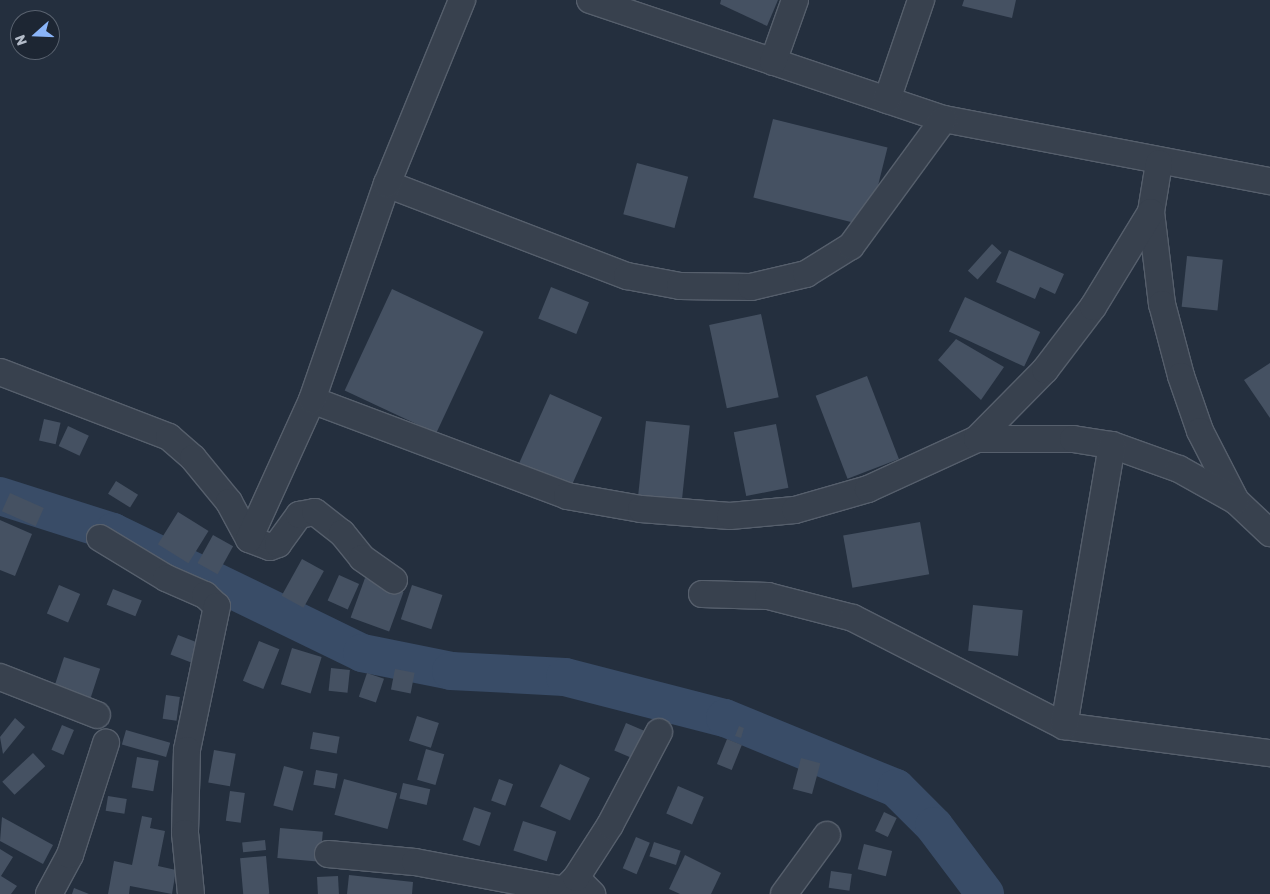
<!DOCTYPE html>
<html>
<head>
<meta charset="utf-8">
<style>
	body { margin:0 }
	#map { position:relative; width:1270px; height:894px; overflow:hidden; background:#242f3e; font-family:Rubik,sans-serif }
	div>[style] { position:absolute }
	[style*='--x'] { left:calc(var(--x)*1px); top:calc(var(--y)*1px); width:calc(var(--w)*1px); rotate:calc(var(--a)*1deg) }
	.river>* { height:38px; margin:-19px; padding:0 19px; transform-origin:19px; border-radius:19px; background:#394c67 }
	.building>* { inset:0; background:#455162; transform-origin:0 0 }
	.roads { filter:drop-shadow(1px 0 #565f6c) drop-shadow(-1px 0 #565f6c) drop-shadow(0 1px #565f6c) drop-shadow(0 -1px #565f6c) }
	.minor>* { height:26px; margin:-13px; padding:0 13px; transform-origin:13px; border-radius:13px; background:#38414e }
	span { translate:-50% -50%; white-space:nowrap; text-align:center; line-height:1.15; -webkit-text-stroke:4.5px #1d2633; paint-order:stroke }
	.north { position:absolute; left:10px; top:10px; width:50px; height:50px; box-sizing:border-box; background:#1d2633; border:1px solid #59626f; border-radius:50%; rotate:250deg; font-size:14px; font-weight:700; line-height:20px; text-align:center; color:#b4bcc9 }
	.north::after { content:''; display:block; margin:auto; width:18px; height:22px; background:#8ab4f8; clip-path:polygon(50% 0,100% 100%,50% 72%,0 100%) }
</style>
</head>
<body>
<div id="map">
	<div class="river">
		<div style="--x:0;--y:496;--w:119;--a:17.7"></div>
		<div style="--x:113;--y:532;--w:277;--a:25.9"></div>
		<div style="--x:362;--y:653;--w:91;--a:11.4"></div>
		<div style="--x:451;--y:671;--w:114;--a:3"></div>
		<div style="--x:565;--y:677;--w:165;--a:14.4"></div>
		<div style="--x:725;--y:718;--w:185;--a:22.3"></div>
		<div style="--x:896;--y:788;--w:54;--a:45"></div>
		<div style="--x:934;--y:826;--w:85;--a:53.1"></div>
	</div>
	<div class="building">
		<div style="clip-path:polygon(721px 0,778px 0,767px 26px,720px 4px)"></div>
		<div style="clip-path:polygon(964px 0,1016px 0,1012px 18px,962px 6px)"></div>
		<div style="left:773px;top:119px;width:118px;height:81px;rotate:14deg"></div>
		<div style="left:637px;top:163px;width:53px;height:53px;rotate:15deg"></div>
		<div style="left:992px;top:244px;width:13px;height:36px;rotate:42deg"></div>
		<div style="clip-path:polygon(1009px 250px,1064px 274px,1055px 294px,1040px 287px,1035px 299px,996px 282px)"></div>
		<div style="left:1187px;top:256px;width:36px;height:51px;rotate:6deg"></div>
		<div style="left:551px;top:287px;width:41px;height:34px;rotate:22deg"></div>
		<div style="left:392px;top:289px;width:101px;height:112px;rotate:25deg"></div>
		<div style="left:965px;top:297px;width:83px;height:38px;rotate:25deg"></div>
		<div style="left:761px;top:314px;width:85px;height:53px;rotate:78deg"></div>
		<div style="clip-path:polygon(956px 339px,1004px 367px,981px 400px,938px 360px)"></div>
		<div style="clip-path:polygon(1270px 363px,1270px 418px,1244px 380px)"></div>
		<div style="left:867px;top:376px;width:89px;height:55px;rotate:69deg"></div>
		<div style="left:550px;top:394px;width:57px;height:86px;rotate:24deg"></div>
		<div style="left:44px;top:419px;width:17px;height:22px;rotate:13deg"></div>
		<div style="left:646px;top:421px;width:44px;height:79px;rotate:6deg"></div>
		<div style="left:776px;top:424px;width:65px;height:43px;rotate:79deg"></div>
		<div style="left:68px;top:426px;width:23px;height:22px;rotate:25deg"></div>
		<div style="left:116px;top:481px;width:26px;height:15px;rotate:32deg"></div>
		<div style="left:10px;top:493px;width:37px;height:20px;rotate:24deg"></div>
		<div style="left:178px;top:512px;width:36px;height:38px;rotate:32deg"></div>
		<div style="clip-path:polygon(0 520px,32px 534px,15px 576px,0 570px)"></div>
		<div style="left:920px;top:522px;width:53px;height:78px;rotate:80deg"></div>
		<div style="left:213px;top:535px;width:23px;height:32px;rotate:29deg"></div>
		<div style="left:302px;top:559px;width:25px;height:42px;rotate:29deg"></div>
		<div style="left:339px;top:575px;width:22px;height:28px;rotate:24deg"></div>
		<div style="left:365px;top:578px;width:41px;height:42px;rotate:20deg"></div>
		<div style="left:59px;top:585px;width:23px;height:31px;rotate:23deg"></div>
		<div style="left:412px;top:585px;width:32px;height:36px;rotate:18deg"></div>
		<div style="left:113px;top:589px;width:31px;height:17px;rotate:22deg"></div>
		<div style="left:973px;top:605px;width:50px;height:46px;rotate:6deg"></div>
		<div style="left:178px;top:635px;width:25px;height:21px;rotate:21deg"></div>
		<div style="left:259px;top:641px;width:22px;height:43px;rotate:22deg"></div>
		<div style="left:292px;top:648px;width:31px;height:38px;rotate:17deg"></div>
		<div style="left:64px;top:657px;width:38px;height:34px;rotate:18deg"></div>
		<div style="left:331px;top:668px;width:19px;height:23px;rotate:6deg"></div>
		<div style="left:395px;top:669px;width:20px;height:21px;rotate:11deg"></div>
		<div style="left:367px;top:673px;width:18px;height:25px;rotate:19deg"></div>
		<div style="left:166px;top:695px;width:14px;height:24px;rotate:8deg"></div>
		<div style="left:417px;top:716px;width:23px;height:26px;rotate:18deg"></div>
		<div style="clip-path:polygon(15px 718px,25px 727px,3px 754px,0 737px)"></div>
		<div style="left:626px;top:723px;width:28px;height:30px;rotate:23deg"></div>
		<div style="left:62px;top:725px;width:13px;height:27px;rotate:23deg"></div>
		<div style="clip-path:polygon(739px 726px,744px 728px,741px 738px,735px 736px)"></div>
		<div style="left:126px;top:730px;width:46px;height:15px;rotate:16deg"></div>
		<div style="left:313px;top:732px;width:27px;height:17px;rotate:10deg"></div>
		<div style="left:727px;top:739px;width:16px;height:27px;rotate:22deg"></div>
		<div style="left:426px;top:749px;width:19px;height:32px;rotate:16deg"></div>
		<div style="left:214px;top:750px;width:22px;height:33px;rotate:10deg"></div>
		<div style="left:33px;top:753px;width:18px;height:42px;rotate:47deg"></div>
		<div style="left:137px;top:757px;width:22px;height:31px;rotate:10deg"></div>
		<div style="left:801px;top:758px;width:20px;height:32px;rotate:15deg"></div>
		<div style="left:560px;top:764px;width:33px;height:47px;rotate:25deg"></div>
		<div style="left:284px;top:766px;width:20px;height:41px;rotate:15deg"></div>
		<div style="left:316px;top:770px;width:22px;height:15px;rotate:10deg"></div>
		<div style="left:344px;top:779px;width:55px;height:37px;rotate:15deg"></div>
		<div style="left:499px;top:779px;width:15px;height:23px;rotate:20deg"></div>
		<div style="left:403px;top:783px;width:28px;height:16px;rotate:13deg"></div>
		<div style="left:678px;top:786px;width:28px;height:30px;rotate:23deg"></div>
		<div style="left:230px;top:791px;width:15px;height:30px;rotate:8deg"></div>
		<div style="left:108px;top:796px;width:19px;height:15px;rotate:9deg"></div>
		<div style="left:474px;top:807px;width:18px;height:35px;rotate:19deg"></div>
		<div style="left:884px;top:812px;width:14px;height:21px;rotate:25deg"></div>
		<div style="clip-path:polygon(142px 816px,152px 818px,150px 828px,165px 831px,158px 866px,176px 870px,172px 894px,130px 886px,129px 894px,108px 894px,114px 861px,132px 865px)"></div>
		<div style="clip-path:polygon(2px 817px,53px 845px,43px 864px,0 841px)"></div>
		<div style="left:523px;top:821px;width:35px;height:31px;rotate:18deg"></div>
		<div style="left:280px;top:828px;width:43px;height:30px;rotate:5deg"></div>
		<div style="left:636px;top:837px;width:15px;height:34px;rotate:23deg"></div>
		<div style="left:265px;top:840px;width:10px;height:23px;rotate:84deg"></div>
		<div style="left:654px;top:842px;width:28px;height:15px;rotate:18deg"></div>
		<div style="left:864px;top:844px;width:29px;height:26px;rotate:14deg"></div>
		<div style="clip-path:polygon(0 849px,13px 857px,1px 876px,17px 886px,11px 894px,0 894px)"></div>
		<div style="clip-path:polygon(685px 855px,721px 873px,711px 894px,680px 894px,669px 889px)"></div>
		<div style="left:266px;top:856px;width:38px;height:26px;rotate:85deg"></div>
		<div style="left:831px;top:871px;width:21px;height:17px;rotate:8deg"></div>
		<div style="clip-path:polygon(349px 875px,413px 882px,412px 894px,347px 894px)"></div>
		<div style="left:338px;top:876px;width:18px;height:21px;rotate:87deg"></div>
		<div style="clip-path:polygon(74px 888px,89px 894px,72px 894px)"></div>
	</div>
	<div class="roads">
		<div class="minor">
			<div style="--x:590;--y:0;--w:373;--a:18.6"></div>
			<div style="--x:944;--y:119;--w:332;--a:10.8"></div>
			<div style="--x:773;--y:62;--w:66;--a:-70.5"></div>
			<div style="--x:887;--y:100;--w:106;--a:-71.2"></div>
			<div style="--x:1159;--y:163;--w:50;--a:99.3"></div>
			<div style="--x:1151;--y:212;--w:93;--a:83.2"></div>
			<div style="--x:1162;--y:304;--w:74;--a:75.2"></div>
			<div style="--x:1181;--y:376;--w:58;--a:70.9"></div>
			<div style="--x:1200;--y:431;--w:79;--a:62.8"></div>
			<div style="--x:1236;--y:501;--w:47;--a:43.3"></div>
			<div style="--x:387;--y:184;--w:257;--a:21"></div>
			<div style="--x:627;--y:276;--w:54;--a:10.7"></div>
			<div style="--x:680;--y:286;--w:71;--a:0.8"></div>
			<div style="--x:751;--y:287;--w:57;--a:-13.3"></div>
			<div style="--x:806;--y:274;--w:53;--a:-31.9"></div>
			<div style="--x:851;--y:246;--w:157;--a:-53.8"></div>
			<div style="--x:0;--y:372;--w:181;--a:21"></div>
			<div style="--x:169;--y:437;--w:32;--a:41"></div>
			<div style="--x:193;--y:458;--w:57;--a:50.7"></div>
			<div style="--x:229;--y:502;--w:42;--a:61.6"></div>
			<div style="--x:249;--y:539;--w:22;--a:21"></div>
			<div style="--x:270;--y:547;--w:9;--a:-21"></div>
			<div style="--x:278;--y:544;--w:36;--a:-54"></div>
			<div style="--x:299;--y:515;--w:16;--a:-11"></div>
			<div style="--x:315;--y:512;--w:34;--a:38"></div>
			<div style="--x:342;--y:533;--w:32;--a:51"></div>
			<div style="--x:362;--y:558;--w:39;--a:35"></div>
			<div style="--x:312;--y:400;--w:272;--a:20.6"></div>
			<div style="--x:567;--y:496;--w:75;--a:10"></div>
			<div style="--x:641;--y:509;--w:89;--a:4.5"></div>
			<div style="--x:730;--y:516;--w:65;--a:-5.3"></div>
			<div style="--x:795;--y:510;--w:76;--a:-16"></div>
			<div style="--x:868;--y:489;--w:120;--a:-24.6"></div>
			<div style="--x:977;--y:439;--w:97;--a:-45.4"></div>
			<div style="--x:1045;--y:370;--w:79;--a:-52.7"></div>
			<div style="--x:1093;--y:307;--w:111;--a:-58.6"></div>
			<div style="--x:977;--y:439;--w:96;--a:0"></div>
			<div style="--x:1073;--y:439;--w:39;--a:9"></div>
			<div style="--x:1112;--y:445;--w:71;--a:19.7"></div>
			<div style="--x:1179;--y:469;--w:65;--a:29.3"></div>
			<div style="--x:100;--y:538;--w:77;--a:31.2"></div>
			<div style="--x:166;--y:578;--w:43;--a:23.6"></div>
			<div style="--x:205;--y:595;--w:16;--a:43"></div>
			<div style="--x:217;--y:606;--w:147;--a:101.8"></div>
			<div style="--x:187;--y:750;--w:83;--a:91.4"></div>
			<div style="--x:185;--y:833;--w:61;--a:84.4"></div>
			<div style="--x:249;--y:539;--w:153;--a:-65.6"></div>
			<div style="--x:312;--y:400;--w:229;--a:-70.9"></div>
			<div style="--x:387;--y:184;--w:199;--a:-67.8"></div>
			<div style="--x:702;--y:594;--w:66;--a:1.7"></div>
			<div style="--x:768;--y:596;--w:88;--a:14.5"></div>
			<div style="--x:853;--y:618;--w:237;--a:27.1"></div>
			<div style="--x:1064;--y:726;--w:208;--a:7.5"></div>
			<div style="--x:0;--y:677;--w:104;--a:21.4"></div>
			<div style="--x:1064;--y:726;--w:285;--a:-80.3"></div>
			<div style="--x:328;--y:854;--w:87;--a:5.3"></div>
			<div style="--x:415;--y:862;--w:152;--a:10.6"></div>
			<div style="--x:576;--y:878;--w:23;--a:45"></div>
			<div style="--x:49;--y:894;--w:44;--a:-61.7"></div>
			<div style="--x:70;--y:855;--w:118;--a:-72.2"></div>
			<div style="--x:560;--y:894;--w:23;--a:-45"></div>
			<div style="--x:576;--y:878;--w:63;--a:-57.3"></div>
			<div style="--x:610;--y:825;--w:105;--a:-62.2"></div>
			<div style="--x:784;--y:894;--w:73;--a:-53.9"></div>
		</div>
	</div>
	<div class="north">N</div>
</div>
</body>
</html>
